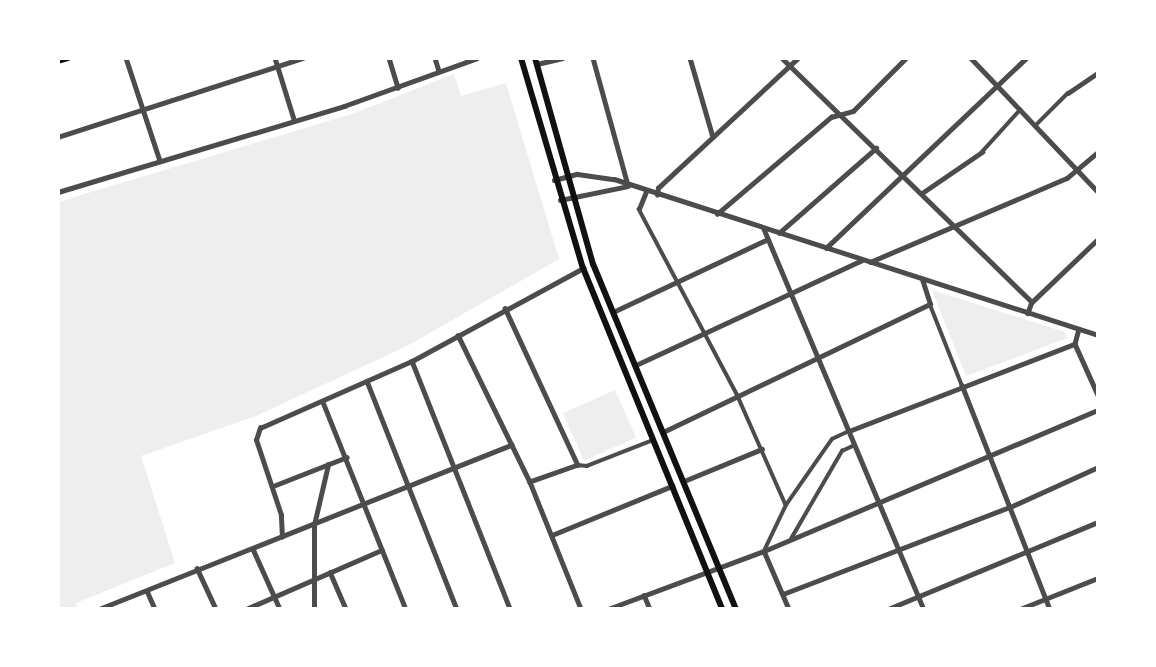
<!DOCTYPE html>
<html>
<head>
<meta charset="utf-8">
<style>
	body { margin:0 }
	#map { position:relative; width:1156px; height:667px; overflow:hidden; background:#fff; font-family:Inter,sans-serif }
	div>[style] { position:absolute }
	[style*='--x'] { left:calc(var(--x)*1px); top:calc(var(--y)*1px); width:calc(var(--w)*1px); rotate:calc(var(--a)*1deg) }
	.green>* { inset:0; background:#eee; transform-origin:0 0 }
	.pedestrian>* { height:3.5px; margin:-1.75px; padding:0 1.75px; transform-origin:1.75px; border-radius:1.75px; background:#4c4c4c }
	.minor>* { height:4.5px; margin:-2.25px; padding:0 2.25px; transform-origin:2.25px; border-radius:2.25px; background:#4c4c4c }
	.tertiary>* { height:5px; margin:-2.5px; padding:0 2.5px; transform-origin:2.5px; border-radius:2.5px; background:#4c4c4c }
	.secondary>* { height:6px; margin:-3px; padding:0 3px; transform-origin:3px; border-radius:3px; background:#111 }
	span { translate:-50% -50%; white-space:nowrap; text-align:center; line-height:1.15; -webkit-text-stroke:7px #fff; paint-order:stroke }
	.frame { position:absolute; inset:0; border:60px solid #fff; pointer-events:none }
</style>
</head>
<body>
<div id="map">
	<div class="green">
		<div style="clip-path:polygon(454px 74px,461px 96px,506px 83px,559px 259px,407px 346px,256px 416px,141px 456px,175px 563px,76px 603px,78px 609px,58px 609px,58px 202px,352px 114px)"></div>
		<div style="clip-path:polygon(932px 290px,1065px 332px,1067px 338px,966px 376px)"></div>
		<div style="left:615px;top:390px;width:52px;height:57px;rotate:66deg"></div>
	</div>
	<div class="pedestrian">
		<div style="--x:1036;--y:125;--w:45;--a:-45"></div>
		<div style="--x:982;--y:152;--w:57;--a:-47.9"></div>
		<div style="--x:639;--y:209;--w:209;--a:62.1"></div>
		<div style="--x:737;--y:394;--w:121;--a:66.2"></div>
		<div style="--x:930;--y:304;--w:87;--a:68.4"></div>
		<div style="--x:578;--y:465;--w:9;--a:6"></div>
		<div style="--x:587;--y:466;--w:71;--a:-21.5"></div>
		<div style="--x:791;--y:539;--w:102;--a:-59.9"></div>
		<div style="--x:842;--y:451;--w:14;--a:-25"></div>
		<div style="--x:764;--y:551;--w:51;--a:-64.4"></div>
		<div style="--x:786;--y:505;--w:80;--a:-55.1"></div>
		<div style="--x:832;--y:439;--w:19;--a:-25"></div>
	</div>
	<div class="minor">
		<div style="--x:126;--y:58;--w:108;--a:71.7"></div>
		<div style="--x:275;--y:58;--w:64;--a:72.7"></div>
		<div style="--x:389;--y:58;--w:31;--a:73"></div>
		<div style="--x:435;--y:58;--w:14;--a:73"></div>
		<div style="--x:593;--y:58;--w:132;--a:74.6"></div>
		<div style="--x:690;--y:58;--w:82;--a:73.8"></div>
		<div style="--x:782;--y:58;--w:349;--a:44.3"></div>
		<div style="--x:1032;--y:302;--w:12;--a:110"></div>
		<div style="--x:971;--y:58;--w:185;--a:46.5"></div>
		<div style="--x:537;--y:64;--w:26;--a:-13"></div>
		<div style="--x:1068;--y:93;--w:36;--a:-34"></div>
		<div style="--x:58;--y:137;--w:257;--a:-17.9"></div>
		<div style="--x:58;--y:192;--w:299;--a:-16.7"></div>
		<div style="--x:344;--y:106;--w:141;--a:-19.8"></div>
		<div style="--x:922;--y:193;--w:73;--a:-34.3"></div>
		<div style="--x:657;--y:195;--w:7;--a:-82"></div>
		<div style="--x:658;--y:188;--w:191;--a:-42.9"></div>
		<div style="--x:639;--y:209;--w:18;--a:-68"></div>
		<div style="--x:717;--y:214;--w:150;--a:-40.4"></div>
		<div style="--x:831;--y:117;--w:23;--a:-15"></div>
		<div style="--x:853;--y:111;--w:75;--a:-45"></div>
		<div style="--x:764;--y:229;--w:412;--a:67.2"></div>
		<div style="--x:779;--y:233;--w:129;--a:-41.2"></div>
		<div style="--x:826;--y:248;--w:276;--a:-43.5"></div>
		<div style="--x:870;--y:262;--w:214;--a:-23.1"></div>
		<div style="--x:1067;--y:178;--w:40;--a:-40"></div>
		<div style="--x:1032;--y:302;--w:91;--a:-43.7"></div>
		<div style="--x:505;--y:308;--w:173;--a:65.1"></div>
		<div style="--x:578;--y:465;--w:51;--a:160.5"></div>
		<div style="--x:613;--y:312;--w:171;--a:-25.2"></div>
		<div style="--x:1079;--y:329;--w:16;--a:105"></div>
		<div style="--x:1075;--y:344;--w:56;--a:65.7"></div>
		<div style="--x:458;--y:335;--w:164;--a:63.9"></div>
		<div style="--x:530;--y:482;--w:137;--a:68.1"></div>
		<div style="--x:412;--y:361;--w:267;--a:68.4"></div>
		<div style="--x:636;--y:365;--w:249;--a:-24.9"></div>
		<div style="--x:367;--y:381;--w:245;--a:68.5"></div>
		<div style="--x:962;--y:385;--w:241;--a:68.6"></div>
		<div style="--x:323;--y:402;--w:223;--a:68.2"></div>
		<div style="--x:849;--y:431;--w:242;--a:-21.1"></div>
		<div style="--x:663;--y:432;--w:296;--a:-25.6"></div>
		<div style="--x:930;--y:304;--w:26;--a:-108"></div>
		<div style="--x:684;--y:481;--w:84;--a:-22.3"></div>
		<div style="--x:273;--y:486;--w:79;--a:-21.4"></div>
		<div style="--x:552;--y:535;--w:130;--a:-22.2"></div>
		<div style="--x:282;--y:537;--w:22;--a:-93"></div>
		<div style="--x:281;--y:515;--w:79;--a:-108.4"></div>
		<div style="--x:256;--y:440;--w:13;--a:-72"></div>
		<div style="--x:260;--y:428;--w:166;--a:-23.8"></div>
		<div style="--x:412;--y:361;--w:195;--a:-28.5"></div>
		<div style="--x:253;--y:549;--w:66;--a:65.8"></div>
		<div style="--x:764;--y:551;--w:63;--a:66.7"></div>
		<div style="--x:197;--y:568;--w:45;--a:65.1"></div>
		<div style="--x:330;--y:572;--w:40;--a:66.6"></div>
		<div style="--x:147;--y:591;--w:20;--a:66"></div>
		<div style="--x:783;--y:594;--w:243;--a:-21"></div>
		<div style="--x:1010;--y:507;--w:97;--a:-24.4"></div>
		<div style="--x:644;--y:595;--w:15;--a:67"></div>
		<div style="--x:99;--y:609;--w:444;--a:-21.7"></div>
		<div style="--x:246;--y:609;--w:148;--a:-23.5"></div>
		<div style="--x:314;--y:609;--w:84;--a:-90"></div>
		<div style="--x:314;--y:525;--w:62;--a:-76.9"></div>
		<div style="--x:608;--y:609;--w:166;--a:-20.4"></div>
		<div style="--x:764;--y:551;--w:363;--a:-22.9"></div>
		<div style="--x:888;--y:609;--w:227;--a:-22.5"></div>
		<div style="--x:1020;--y:609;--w:84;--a:-21.7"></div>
	</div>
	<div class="tertiary">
		<div style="--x:554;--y:180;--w:24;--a:-15"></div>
		<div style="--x:577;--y:174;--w:37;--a:8"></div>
		<div style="--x:614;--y:179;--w:509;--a:17.86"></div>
		<div style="--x:560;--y:200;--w:69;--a:-11.6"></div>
	</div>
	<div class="secondary">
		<div style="--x:521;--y:58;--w:219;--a:73.6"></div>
		<div style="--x:583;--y:268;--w:368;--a:67.8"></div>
		<div style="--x:535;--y:58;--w:214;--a:74.3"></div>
		<div style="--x:593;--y:264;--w:373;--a:67.5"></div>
		<div style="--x:58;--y:61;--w:10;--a:-17"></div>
	</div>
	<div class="frame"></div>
</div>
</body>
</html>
